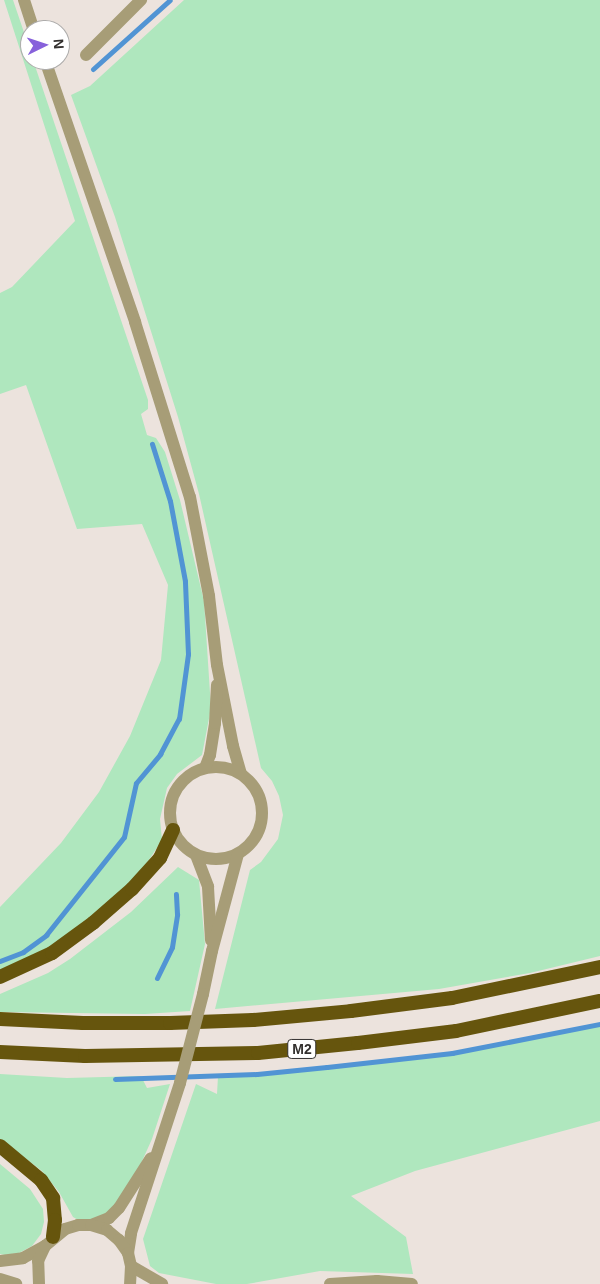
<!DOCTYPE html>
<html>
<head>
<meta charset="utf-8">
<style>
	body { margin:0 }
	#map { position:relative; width:600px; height:1284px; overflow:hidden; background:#ece3dd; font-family:Arial,sans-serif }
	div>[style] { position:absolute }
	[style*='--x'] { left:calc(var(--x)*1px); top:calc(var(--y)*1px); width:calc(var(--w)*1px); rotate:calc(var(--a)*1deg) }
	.green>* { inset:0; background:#afe7be }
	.stream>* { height:5px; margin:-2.5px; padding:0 2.5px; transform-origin:2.5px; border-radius:2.5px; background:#5194d4 }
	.minor>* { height:12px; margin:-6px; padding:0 6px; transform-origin:6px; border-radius:6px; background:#a79d77 }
	.tertiary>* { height:12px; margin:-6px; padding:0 6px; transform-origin:6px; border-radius:6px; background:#a79d77 }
	.tertiary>.ring { margin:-6px; padding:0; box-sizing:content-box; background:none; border:12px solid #a79d77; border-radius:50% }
	.trunk>* { height:14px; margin:-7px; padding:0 7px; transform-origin:7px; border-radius:7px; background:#66550d }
	.tertiary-bridge>* { height:12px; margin:-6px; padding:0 6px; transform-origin:6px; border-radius:6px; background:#a79d77 }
	span { translate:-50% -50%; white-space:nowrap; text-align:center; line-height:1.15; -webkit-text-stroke:5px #fff; paint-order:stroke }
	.shield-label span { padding:1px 4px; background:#fff; border:1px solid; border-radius:4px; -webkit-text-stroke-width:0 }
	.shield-label { font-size:14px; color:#33302e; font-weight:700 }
	.north { position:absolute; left:20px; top:20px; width:50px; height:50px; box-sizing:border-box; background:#fff; border:1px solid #adacab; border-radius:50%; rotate:86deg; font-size:14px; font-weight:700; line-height:20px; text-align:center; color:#33302e }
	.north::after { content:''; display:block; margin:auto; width:18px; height:22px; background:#8761db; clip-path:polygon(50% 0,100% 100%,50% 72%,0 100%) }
</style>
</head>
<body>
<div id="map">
	<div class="green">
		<div style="clip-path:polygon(4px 0,13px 0,30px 50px,30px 60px,33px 60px,148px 400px,148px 409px,141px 414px,147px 435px,156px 438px,165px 452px,180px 500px,204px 601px,211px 708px,202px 755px,177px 774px,167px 788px,160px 819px,162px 840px,141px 872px,92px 917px,34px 958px,0 973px,0 907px,61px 843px,99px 792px,130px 736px,161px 660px,168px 585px,142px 524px,77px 529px,26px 385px,0 394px,0 293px,12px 287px,75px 221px)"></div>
		<div style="clip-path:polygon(184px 0,600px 0,600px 956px,530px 973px,439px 989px,215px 1009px,250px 870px,261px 862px,278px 839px,283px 815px,279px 796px,272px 781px,261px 768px,199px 494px,178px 417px,115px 217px,71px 95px,90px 86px)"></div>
		<div style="clip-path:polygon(178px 867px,199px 880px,205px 944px,190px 1011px,145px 1014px,0 1012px,0 994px,48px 973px,70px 959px,131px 912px)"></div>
		<div style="clip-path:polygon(600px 1025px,600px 1121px,415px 1171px,351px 1196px,406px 1237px,413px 1274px,320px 1271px,247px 1284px,216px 1284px,159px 1273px,150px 1266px,143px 1239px,196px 1084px,217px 1094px,218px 1076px,257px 1076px,454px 1054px)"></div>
		<div style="clip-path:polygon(0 1074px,67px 1078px,141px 1076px,147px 1088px,170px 1084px,152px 1139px,129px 1190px,106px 1218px,80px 1221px,73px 1217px,59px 1192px,42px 1171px,0 1139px)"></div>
		<div style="clip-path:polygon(0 1164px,30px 1189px,43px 1209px,44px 1222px,41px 1234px,32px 1246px,19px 1253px,5px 1255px,0 1254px)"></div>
	</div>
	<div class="stream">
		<div style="--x:93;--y:69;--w:103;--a:-41.9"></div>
		<div style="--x:0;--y:961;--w:25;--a:-21"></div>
		<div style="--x:23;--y:952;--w:29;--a:-36"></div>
		<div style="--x:46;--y:935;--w:125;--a:-51.5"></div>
		<div style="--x:124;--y:837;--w:55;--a:-77.5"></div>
		<div style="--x:136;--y:783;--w:38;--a:-50"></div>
		<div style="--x:160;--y:754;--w:40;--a:-62"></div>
		<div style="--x:179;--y:719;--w:66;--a:-82.1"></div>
		<div style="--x:188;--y:654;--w:73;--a:-92.4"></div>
		<div style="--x:185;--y:581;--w:81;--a:-100.6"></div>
		<div style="--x:170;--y:501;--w:60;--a:-107.5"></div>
		<div style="--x:157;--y:978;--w:34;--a:-64"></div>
		<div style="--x:172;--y:947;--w:33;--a:-81"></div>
		<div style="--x:177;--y:914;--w:20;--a:-93"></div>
		<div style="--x:115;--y:1079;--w:142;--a:-2"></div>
		<div style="--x:257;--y:1074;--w:70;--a:-5.7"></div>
		<div style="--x:327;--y:1067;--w:126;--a:-6.4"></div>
		<div style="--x:452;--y:1053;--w:151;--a:-11.1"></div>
	</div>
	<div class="minor">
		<div style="--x:86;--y:55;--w:78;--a:-45"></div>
		<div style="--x:0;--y:1261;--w:23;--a:-7"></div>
		<div style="--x:23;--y:1258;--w:25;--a:-29"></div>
		<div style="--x:131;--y:1266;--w:36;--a:30"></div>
		<div style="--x:0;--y:1279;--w:17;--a:17"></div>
		<div style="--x:330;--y:1284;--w:47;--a:-3.7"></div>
		<div style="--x:377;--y:1281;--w:35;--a:5"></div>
	</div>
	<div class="tertiary">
		<div style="--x:24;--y:0;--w:32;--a:72"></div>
		<div style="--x:45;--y:60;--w:277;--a:71"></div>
		<div style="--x:135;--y:322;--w:183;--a:72.6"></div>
		<div style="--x:190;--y:497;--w:101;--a:79.1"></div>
		<div style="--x:209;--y:596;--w:69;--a:83.4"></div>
		<div style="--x:217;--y:665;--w:83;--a:78.8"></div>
		<div style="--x:233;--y:746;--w:29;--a:74"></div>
		<div class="ring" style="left:170px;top:767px;width:80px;height:80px"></div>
		<div style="--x:205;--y:768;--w:14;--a:-69"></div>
		<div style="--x:210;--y:755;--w:32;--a:-81"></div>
		<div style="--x:215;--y:723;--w:38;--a:-87"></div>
		<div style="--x:196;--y:855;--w:34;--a:69"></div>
		<div style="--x:208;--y:887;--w:53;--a:86.8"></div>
		<div style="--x:203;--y:994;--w:44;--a:-78.2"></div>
		<div style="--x:212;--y:951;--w:100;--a:-75"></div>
		<div style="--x:91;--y:1225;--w:19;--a:-21"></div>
		<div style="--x:109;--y:1218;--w:14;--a:-45"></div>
		<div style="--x:119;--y:1208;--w:59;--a:-57.4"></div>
		<div style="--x:128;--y:1253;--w:20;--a:-81"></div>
		<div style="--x:131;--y:1233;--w:158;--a:-71.9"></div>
		<div style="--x:39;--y:1284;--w:23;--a:-92"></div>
		<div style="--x:38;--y:1261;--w:17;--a:-65"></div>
		<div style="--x:45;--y:1246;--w:26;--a:-40"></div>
		<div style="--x:65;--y:1229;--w:14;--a:-17"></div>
		<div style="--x:78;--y:1225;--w:13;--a:0"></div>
		<div style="--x:91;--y:1225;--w:17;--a:17"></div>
		<div style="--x:107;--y:1230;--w:16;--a:40"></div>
		<div style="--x:119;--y:1240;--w:16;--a:55"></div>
		<div style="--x:128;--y:1253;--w:13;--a:77"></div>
		<div style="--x:131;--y:1266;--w:18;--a:93"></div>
	</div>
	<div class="trunk">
		<div style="--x:0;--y:977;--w:57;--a:-24.8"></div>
		<div style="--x:52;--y:953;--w:51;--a:-36.2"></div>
		<div style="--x:93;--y:923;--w:52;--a:-41.1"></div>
		<div style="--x:132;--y:889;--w:42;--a:-47.9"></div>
		<div style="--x:160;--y:858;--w:31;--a:-65"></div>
		<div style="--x:0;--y:1019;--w:83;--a:2.8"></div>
		<div style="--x:83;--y:1023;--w:87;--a:0"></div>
		<div style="--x:170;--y:1023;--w:83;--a:-2.1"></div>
		<div style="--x:253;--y:1020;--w:98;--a:-5.2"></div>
		<div style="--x:351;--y:1011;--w:102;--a:-7.3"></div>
		<div style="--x:452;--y:998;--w:151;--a:-11.8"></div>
		<div style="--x:0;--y:1052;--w:85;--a:2.7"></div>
		<div style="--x:85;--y:1056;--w:173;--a:-1"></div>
		<div style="--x:258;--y:1053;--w:100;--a:-5.7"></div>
		<div style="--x:358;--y:1043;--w:99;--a:-7"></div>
		<div style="--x:456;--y:1031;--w:147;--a:-11.8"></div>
		<div style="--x:0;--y:1146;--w:53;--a:39.7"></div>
		<div style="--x:41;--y:1180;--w:22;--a:56"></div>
		<div style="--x:53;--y:1198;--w:22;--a:85"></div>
		<div style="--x:55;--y:1220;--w:17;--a:97"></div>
	</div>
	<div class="tertiary-bridge">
		<div style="--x:180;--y:1083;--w:92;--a:-75.5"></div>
	</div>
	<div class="shield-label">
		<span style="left:302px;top:1049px">M2</span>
	</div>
	<div class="north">N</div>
</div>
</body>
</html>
